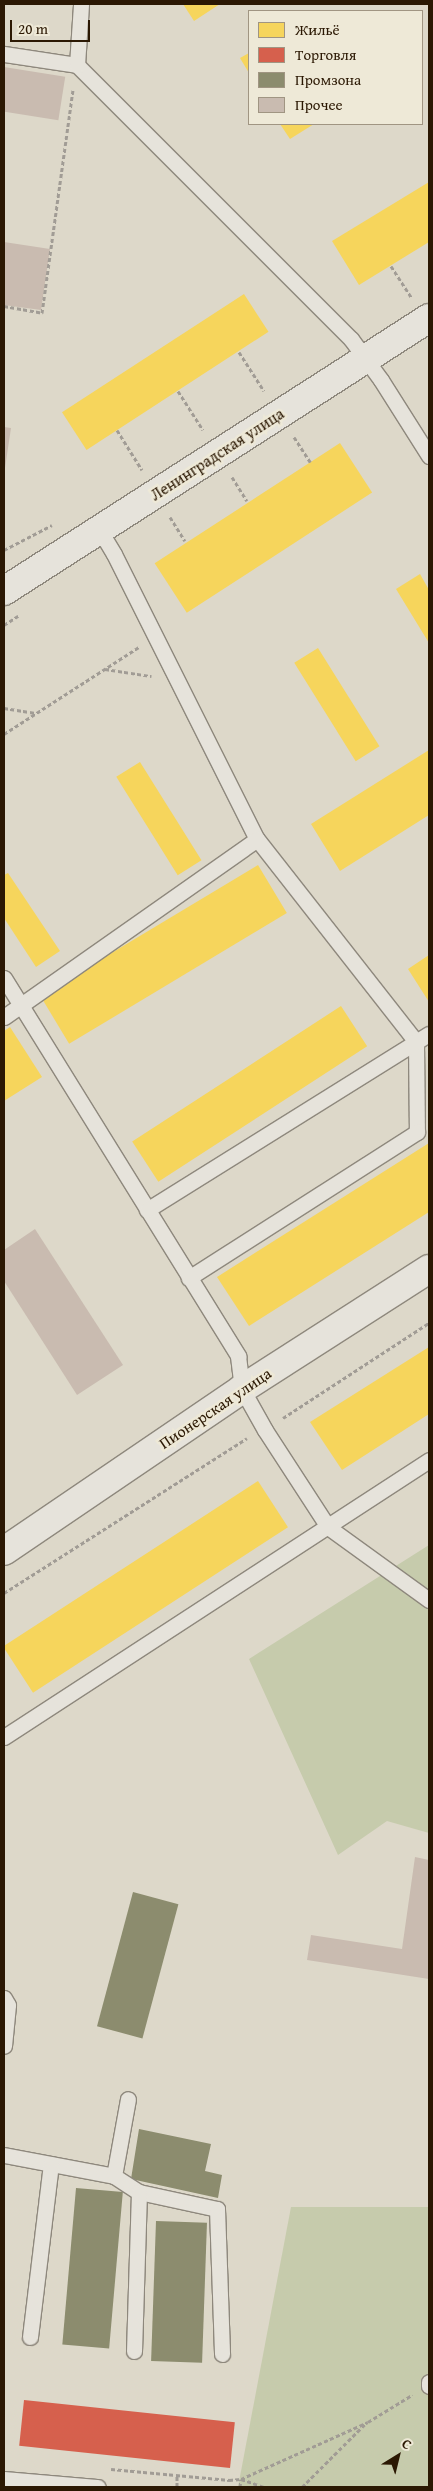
<!DOCTYPE html>
<html>
<head>
<meta charset="utf-8">
<style>
	body { margin:0 }
	#map { position:relative; width:433px; height:2491px; overflow:hidden; background:#ddd8c9; font-family:"Gentium Book Plus",serif }
	div>[style] { position:absolute }
	[style*='--x'] { left:calc(var(--x)*1px); top:calc(var(--y)*1px); width:calc(var(--w)*1px); rotate:calc(var(--a)*1deg) }
	.green>* { inset:0; background:#c6cbac }
	.homes>* { inset:0; background:#f6d55c; transform-origin:0 0 }
	.shops>* { inset:0; background:#d6604d; transform-origin:0 0 }
	.industry>* { inset:0; background:#8c8c6e; transform-origin:0 0 }
	.building>* { inset:0; background:#c9bbb0; transform-origin:0 0 }
	.path>* { height:3px; margin-top:-1.5px; transform-origin:0; background:repeating-linear-gradient(90deg,#a19c95 0 4px,transparent 0 6.5px) }
	.roads { filter:drop-shadow(1px 0 #8e887d) drop-shadow(-1px 0 #8e887d) drop-shadow(0 1px #8e887d) drop-shadow(0 -1px #8e887d) }
	.lane>* { height:15px; margin:-7.5px; padding:0 7.5px; transform-origin:7.5px; border-radius:7.5px; background:#e6e3db }
	.street>* { height:28px; margin:-14px; padding:0 14px; transform-origin:14px; border-radius:14px; background:#e6e3db }
	span { translate:-50% -50%; white-space:nowrap; text-align:center; line-height:1.15; -webkit-text-stroke:5px #eee9d7; paint-order:stroke }
	.street-label { font-size:16px; color:#2b1803 }
	.frame { position:absolute; inset:0; border:5px solid #2b1803; pointer-events:none }
	.legend { position:absolute; left:248px; top:10px; width:175px; height:115px; box-sizing:border-box; background:#eee9d7; border:1px solid #a09582; margin:0; padding:6px 9px; list-style:none; font-size:15px; color:#2b1803 }
	.legend li { display:flex; align-items:center; gap:10px; height:25px }
	.legend b { width:25px; border:1px solid #a09582 }
	.north { position:absolute; left:373px; top:2431px; width:50px; height:50px; -webkit-text-stroke:4px #eee9d7; paint-order:stroke; rotate:36deg; font-size:14px; font-weight:700; line-height:20px; text-align:center; color:#2b1803 }
	.north::after { content:''; display:block; margin:auto; width:18px; height:22px; background:#2b1803; clip-path:polygon(50% 0,100% 100%,50% 72%,0 100%) }
	.scale { position:absolute; left:10px; top:20px; width:80px; height:22px; box-sizing:border-box; border:2px solid #2b1803; border-top:0; padding-left:6px; font-size:15px; line-height:18px; white-space:nowrap; color:#2b1803; -webkit-text-stroke:4px #eee9d7; paint-order:stroke }
</style>
</head>
<body>
<div id="map">
	<div class="green">
		<div style="clip-path:polygon(429px 1545px,429px 1833px,387px 1821px,338px 1855px,249px 1659px)"></div>
		<div style="clip-path:polygon(291px 2207px,429px 2207px,429px 2487px,238px 2487px)"></div>
	</div>
	<div class="homes">
		<div style="clip-path:polygon(183px 4px,220px 4px,194px 21px)"></div>
		<div style="clip-path:polygon(249px 53px,249px 73px,240px 58px)"></div>
		<div style="clip-path:polygon(280px 124px,314px 124px,290px 139px)"></div>
		<div style="clip-path:polygon(429px 182px,429px 242px,359px 285px,332px 241px)"></div>
		<div style="left:244px;top:294px;width:45px;height:217px;rotate:57deg"></div>
		<div style="left:340px;top:443px;width:59px;height:221px;rotate:57deg"></div>
		<div style="clip-path:polygon(420px 574px,429px 590px,429px 643px,396px 589px)"></div>
		<div style="left:318px;top:648px;width:116px;height:28px;rotate:58deg"></div>
		<div style="clip-path:polygon(429px 750px,429px 815px,340px 871px,311px 824px)"></div>
		<div style="left:140px;top:762px;width:116px;height:28px;rotate:58deg"></div>
		<div style="left:258px;top:865px;width:56px;height:254px;rotate:59deg"></div>
		<div style="clip-path:polygon(8px 873px,60px 951px,36px 967px,4px 918px,4px 875px)"></div>
		<div style="clip-path:polygon(429px 955px,429px 1002px,408px 969px)"></div>
		<div style="left:341px;top:1006px;width:48px;height:249px;rotate:57deg"></div>
		<div style="clip-path:polygon(10px 1027px,42px 1077px,4px 1101px,4px 1031px)"></div>
		<div style="clip-path:polygon(429px 1143px,429px 1212px,249px 1326px,217px 1277px)"></div>
		<div style="clip-path:polygon(429px 1347px,429px 1414px,342px 1470px,310px 1422px)"></div>
		<div style="left:258px;top:1481px;width:55px;height:304px;rotate:57deg"></div>
	</div>
	<div class="shops">
		<div style="left:24px;top:2400px;width:212px;height:46px;rotate:6deg"></div>
	</div>
	<div class="industry">
		<div style="left:133px;top:1892px;width:47px;height:139px;rotate:15deg"></div>
		<div style="clip-path:polygon(139px 2129px,211px 2144px,205px 2171px,222px 2175px,218px 2198px,131px 2179px)"></div>
		<div style="left:76px;top:2188px;width:47px;height:157px;rotate:5deg"></div>
		<div style="left:156px;top:2221px;width:51px;height:140px;rotate:2deg"></div>
	</div>
	<div class="building">
		<div style="left:4px;top:67px;width:62px;height:44px;rotate:9deg"></div>
		<div style="clip-path:polygon(4px 242px,50px 249px,41px 310px,4px 305px)"></div>
		<div style="clip-path:polygon(4px 427px,11px 428px,5px 468px,4px 468px)"></div>
		<div style="clip-path:polygon(35px 1229px,123px 1365px,77px 1395px,4px 1281px,4px 1250px)"></div>
		<div style="clip-path:polygon(415px 1857px,429px 1860px,429px 1979px,307px 1960px,311px 1935px,402px 1949px)"></div>
	</div>
	<div class="path">
		<div style="--x:391;--y:266;--w:37;--a:57"></div>
		<div style="--x:4;--y:306;--w:39;--a:10"></div>
		<div style="--x:42;--y:313;--w:225;--a:-82.1"></div>
		<div style="--x:239;--y:352;--w:46;--a:57.3"></div>
		<div style="--x:178;--y:391;--w:46;--a:57.3"></div>
		<div style="--x:117;--y:430;--w:47;--a:58"></div>
		<div style="--x:294;--y:437;--w:30;--a:57"></div>
		<div style="--x:232;--y:477;--w:28;--a:58"></div>
		<div style="--x:170;--y:517;--w:28;--a:58"></div>
		<div style="--x:4;--y:550;--w:54;--a:-27.5"></div>
		<div style="--x:4;--y:625;--w:17;--a:-33"></div>
		<div style="--x:105;--y:669;--w:47;--a:8.7"></div>
		<div style="--x:4;--y:708;--w:32;--a:9"></div>
		<div style="--x:4;--y:734;--w:161;--a:-32.8"></div>
		<div style="--x:283;--y:1418;--w:174;--a:-33.1"></div>
		<div style="--x:4;--y:1593;--w:288;--a:-32.5"></div>
		<div style="--x:111;--y:2469;--w:119;--a:5.3"></div>
		<div style="--x:229;--y:2480;--w:12;--a:-5"></div>
		<div style="--x:241;--y:2479;--w:139;--a:-24.2"></div>
		<div style="--x:368;--y:2422;--w:52;--a:-31.5"></div>
		<div style="--x:177;--y:2487;--w:11;--a:-90"></div>
		<div style="--x:240;--y:2487;--w:8;--a:-83"></div>
		<div style="--x:241;--y:2479;--w:24;--a:19"></div>
		<div style="--x:302;--y:2487;--w:89;--a:-45"></div>
	</div>
	<div class="roads">
		<div class="lane">
			<div style="--x:4;--y:54;--w:74;--a:8.6"></div>
			<div style="--x:77;--y:65;--w:387;--a:45"></div>
			<div style="--x:351;--y:339;--w:51;--a:53.8"></div>
			<div style="--x:381;--y:380;--w:90;--a:57.7"></div>
			<div style="--x:77;--y:65;--w:61;--a:-86.2"></div>
			<div style="--x:99;--y:529;--w:29;--a:59"></div>
			<div style="--x:114;--y:554;--w:319;--a:63.4"></div>
			<div style="--x:257;--y:839;--w:258;--a:51.9"></div>
			<div style="--x:416;--y:1042;--w:90;--a:89.4"></div>
			<div style="--x:417;--y:1132;--w:271;--a:147.4"></div>
			<div style="--x:4;--y:978;--w:445;--a:58.2"></div>
			<div style="--x:238;--y:1356;--w:33;--a:83"></div>
			<div style="--x:242;--y:1389;--w:47;--a:60.7"></div>
			<div style="--x:265;--y:1430;--w:116;--a:57"></div>
			<div style="--x:328;--y:1527;--w:125;--a:35.9"></div>
			<div style="--x:4;--y:1017;--w:309;--a:-35.1"></div>
			<div style="--x:147;--y:1210;--w:332;--a:-32"></div>
			<div style="--x:4;--y:1737;--w:507;--a:-33.09"></div>
			<div style="--x:4;--y:1998;--w:8;--a:60"></div>
			<div style="--x:8;--y:2005;--w:41;--a:95.6"></div>
			<div style="--x:4;--y:2155;--w:112;--a:10.8"></div>
			<div style="--x:114;--y:2176;--w:30;--a:33"></div>
			<div style="--x:139;--y:2192;--w:80;--a:12.3"></div>
			<div style="--x:217;--y:2209;--w:145;--a:88"></div>
			<div style="--x:114;--y:2176;--w:78;--a:-79.7"></div>
			<div style="--x:30;--y:2337;--w:174;--a:-83.1"></div>
			<div style="--x:134;--y:2351;--w:159;--a:-88.2"></div>
			<div style="--x:429;--y:2382;--w:4;--a:90"></div>
			<div style="--x:4;--y:2479;--w:94;--a:4.9"></div>
		</div>
		<div class="street">
			<div style="--x:4;--y:591;--w:505;--a:-32.71"></div>
			<div style="--x:4;--y:1551;--w:288;--a:-34.2"></div>
			<div style="--x:242;--y:1389;--w:222;--a:-32.7"></div>
		</div>
	</div>
	<div class="street-label">
		<span style="left:217px;top:454px;rotate:-33deg">Ленинградская улица</span>
		<span style="left:215px;top:1408px;rotate:-34deg">Пионерская улица</span>
	</div>
	<div class="frame"></div>
	<ul class="legend">
	<li><b style="height:14px;background:#f6d55c"></b>Жильё</li>
	<li><b style="height:14px;background:#d6604d"></b>Торговля</li>
	<li><b style="height:14px;background:#8c8c6e"></b>Промзона</li>
	<li><b style="height:14px;background:#c9bbb0"></b>Прочее</li>
	</ul>
	<div class="north">С</div>
	<div class="scale">20 m</div>
</div>
</body>
</html>
